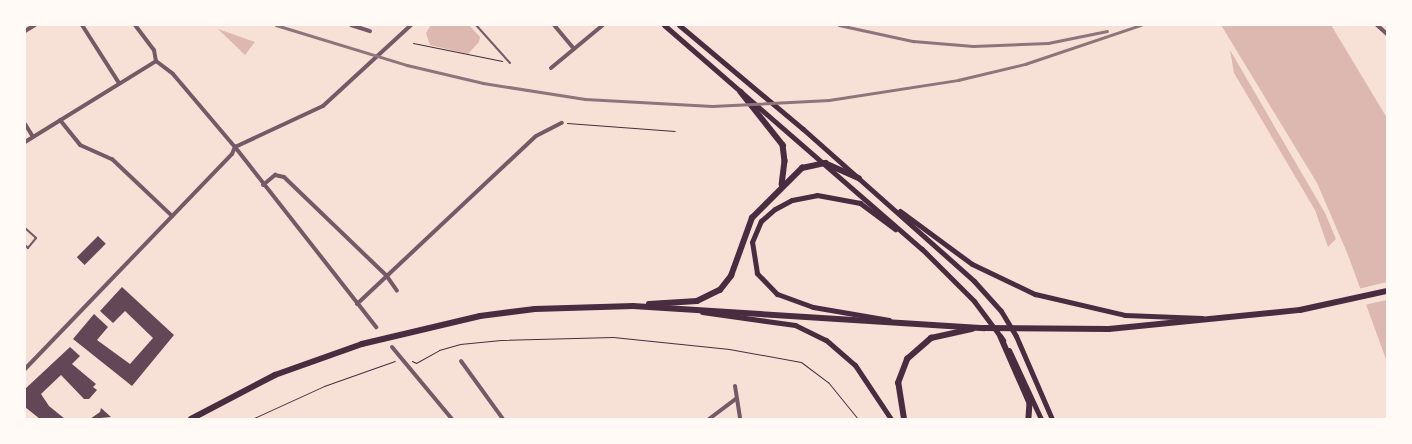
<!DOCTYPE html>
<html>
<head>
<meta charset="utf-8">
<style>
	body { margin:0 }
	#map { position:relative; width:1412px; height:444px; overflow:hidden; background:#f7e1d7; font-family:Poppins,sans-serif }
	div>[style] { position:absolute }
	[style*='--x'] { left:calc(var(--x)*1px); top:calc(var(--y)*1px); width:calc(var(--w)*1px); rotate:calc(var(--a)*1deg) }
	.water>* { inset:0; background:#dcb8b0 }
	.pier>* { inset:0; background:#f7e1d7 }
	.building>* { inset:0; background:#644757; transform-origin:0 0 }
	.path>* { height:1px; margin:-0.5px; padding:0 0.5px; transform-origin:0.5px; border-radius:0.5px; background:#4a2c40 }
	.service>* { height:2px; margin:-1px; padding:0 1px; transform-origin:1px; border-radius:1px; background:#755966 }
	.minor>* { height:4px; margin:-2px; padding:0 2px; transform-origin:2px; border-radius:2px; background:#755966 }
	.secondary>* { height:5px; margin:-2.5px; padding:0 2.5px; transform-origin:2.5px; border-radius:2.5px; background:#4a2c40 }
	.primary>* { height:5.5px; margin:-2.75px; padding:0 2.75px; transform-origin:2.75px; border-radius:2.75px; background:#4a2c40 }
	.rail>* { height:2.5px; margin:-1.25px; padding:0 1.25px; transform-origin:1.25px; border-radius:1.25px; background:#8f747c }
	span { translate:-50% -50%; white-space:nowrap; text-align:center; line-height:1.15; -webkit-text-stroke:4px #fffaf5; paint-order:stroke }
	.frame { position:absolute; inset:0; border:26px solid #fffaf5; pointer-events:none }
</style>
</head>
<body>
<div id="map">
	<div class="water">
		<div style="clip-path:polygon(431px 25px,469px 25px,480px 37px,479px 42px,468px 54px,430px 45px,426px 33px)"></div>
		<div style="clip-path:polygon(1221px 25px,1331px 25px,1387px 118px,1387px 362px,1348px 255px,1317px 183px)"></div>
		<div style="clip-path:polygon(218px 29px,255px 42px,245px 55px)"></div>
		<div style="clip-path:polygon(1230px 50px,1325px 213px,1336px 239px,1328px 247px,1315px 210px,1234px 73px)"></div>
	</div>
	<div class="pier">
		<div style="clip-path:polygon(1387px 282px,1387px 300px,1364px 305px,1358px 289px)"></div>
	</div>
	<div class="building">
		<div style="left:98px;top:236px;width:11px;height:30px;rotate:45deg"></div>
		<div style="clip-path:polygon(122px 287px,174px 335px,132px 386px,73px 339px,94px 314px,108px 327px,97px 340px,130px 364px,153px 338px,125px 311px,113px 323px,100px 311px)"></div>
		<div style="clip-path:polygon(70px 347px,80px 356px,72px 364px,96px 384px,93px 387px,97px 390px,89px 399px,84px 399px,61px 375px,41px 394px,49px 406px,65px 419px,40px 419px,25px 407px,25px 389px)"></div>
		<div style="clip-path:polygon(101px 408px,111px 417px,90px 419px,100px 412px)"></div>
	</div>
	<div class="path">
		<div style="--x:413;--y:43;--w:91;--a:11.4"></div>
		<div style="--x:567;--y:123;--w:108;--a:4.2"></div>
		<div style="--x:412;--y:361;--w:4;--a:27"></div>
		<div style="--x:416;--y:363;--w:26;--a:-29"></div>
		<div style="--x:439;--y:350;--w:22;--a:-16"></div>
		<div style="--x:460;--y:344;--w:41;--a:-5.6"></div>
		<div style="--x:501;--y:340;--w:112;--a:-1.5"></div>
		<div style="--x:613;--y:337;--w:117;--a:5.9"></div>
		<div style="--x:729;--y:349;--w:73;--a:10.2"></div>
		<div style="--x:801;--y:362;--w:34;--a:37"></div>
		<div style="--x:828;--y:382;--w:48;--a:51"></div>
		<div style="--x:252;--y:419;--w:79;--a:-24.6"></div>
		<div style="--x:324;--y:386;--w:75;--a:-19.4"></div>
	</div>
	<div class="service">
		<div style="--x:476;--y:25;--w:51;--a:48.2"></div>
		<div style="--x:25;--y:228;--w:15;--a:42"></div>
		<div style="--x:36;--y:238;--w:13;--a:129"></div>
		<div style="--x:28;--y:248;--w:4;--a:-135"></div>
	</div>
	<div class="minor">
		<div style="--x:82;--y:25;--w:69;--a:57.5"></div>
		<div style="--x:135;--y:25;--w:31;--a:53"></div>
		<div style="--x:154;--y:50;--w:11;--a:80"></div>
		<div style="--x:351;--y:25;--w:20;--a:18"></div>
		<div style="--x:554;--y:25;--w:31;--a:50"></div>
		<div style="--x:1377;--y:25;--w:13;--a:42"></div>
		<div style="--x:25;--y:31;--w:12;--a:-31"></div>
		<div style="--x:156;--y:61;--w:21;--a:37"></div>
		<div style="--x:173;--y:74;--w:96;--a:49.7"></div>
		<div style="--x:235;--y:147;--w:229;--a:51.9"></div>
		<div style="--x:551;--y:68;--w:67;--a:-39.6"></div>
		<div style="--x:60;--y:120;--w:32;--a:51"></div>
		<div style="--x:80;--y:145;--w:35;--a:24"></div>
		<div style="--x:112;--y:159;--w:83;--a:43.5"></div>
		<div style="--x:25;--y:124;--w:15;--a:58"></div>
		<div style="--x:25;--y:142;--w:154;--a:-31.7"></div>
		<div style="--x:235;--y:147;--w:97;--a:-25"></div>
		<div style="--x:323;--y:106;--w:120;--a:-42.6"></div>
		<div style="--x:263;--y:185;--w:16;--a:-40"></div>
		<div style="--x:275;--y:175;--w:9;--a:13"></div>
		<div style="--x:284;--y:177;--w:141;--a:43.9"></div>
		<div style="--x:386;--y:275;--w:19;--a:55"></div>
		<div style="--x:357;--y:304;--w:245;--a:-43.2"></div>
		<div style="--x:536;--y:136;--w:29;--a:-27"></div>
		<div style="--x:392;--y:347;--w:94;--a:50.2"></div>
		<div style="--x:461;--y:361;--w:72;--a:54.1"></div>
		<div style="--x:25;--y:369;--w:298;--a:-46.1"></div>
		<div style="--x:232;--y:154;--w:8;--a:-67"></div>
		<div style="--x:735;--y:386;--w:33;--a:81"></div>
		<div style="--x:709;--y:419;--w:34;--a:-37"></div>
	</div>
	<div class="secondary">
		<div style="--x:664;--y:25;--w:342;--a:41"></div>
		<div style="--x:922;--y:249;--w:74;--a:45"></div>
		<div style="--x:974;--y:301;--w:49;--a:53.4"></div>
		<div style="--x:679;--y:25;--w:162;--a:40"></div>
		<div style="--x:803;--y:129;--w:229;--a:41.6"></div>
		<div style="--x:974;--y:281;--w:40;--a:48"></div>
		<div style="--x:1001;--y:311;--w:29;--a:59"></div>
		<div style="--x:1016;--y:336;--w:90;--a:66.6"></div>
		<div style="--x:900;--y:211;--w:89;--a:36.4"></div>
		<div style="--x:972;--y:264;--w:70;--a:25.5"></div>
		<div style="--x:1035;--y:294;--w:92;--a:13.1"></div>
		<div style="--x:1125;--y:315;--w:77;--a:2.2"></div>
		<div style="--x:702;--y:312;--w:94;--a:8"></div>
		<div style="--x:795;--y:325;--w:34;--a:26"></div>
		<div style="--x:826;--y:340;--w:38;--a:41"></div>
		<div style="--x:855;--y:365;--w:65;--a:56.3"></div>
		<div style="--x:889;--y:320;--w:77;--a:-170.3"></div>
		<div style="--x:813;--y:307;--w:38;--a:-160"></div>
		<div style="--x:777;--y:294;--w:29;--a:-134"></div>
		<div style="--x:757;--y:273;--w:31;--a:-99"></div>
		<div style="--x:752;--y:242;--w:23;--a:-67"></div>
		<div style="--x:761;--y:221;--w:18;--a:-41"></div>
		<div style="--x:775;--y:209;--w:19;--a:-28"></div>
		<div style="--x:792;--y:200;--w:25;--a:-11"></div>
		<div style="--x:817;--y:195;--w:44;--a:10.5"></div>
		<div style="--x:860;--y:203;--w:44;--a:36.6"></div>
		<div style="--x:1009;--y:350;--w:76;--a:65.1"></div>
	</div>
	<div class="primary">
		<div style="--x:741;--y:92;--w:68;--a:51.6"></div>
		<div style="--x:783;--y:145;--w:16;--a:83"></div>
		<div style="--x:785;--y:161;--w:23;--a:97"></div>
		<div style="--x:649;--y:304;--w:48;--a:-3.6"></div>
		<div style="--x:697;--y:301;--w:25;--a:-26"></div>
		<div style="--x:720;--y:290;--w:18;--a:-52"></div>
		<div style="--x:731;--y:276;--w:62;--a:-70.1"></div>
		<div style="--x:752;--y:218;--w:71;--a:-45"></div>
		<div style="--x:802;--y:168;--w:24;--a:-12"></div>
		<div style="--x:825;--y:163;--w:37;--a:24"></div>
		<div style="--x:1001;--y:337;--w:72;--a:66.3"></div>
		<div style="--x:1030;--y:403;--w:16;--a:94"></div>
		<div style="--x:191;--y:419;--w:95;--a:-27.6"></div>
		<div style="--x:275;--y:375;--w:92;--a:-19.6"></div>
		<div style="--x:362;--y:344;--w:121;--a:-13.3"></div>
		<div style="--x:480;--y:316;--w:55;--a:-7.3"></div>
		<div style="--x:535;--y:309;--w:98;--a:-1.8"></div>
		<div style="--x:633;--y:306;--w:352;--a:3.6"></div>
		<div style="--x:984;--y:328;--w:125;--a:0.5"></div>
		<div style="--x:1109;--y:329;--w:192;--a:-5.7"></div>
		<div style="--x:1300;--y:310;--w:89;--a:-12.3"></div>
		<div style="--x:904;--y:419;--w:36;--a:-99"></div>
		<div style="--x:898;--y:383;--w:26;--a:-69"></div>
		<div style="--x:907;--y:359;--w:32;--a:-41"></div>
		<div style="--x:931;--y:338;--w:42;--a:-12.4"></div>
	</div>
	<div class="rail">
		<div style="--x:276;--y:25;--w:137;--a:17"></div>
		<div style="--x:407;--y:65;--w:78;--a:13.3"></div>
		<div style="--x:483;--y:83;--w:103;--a:8.9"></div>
		<div style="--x:585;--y:99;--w:127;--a:3.2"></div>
		<div style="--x:712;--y:106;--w:117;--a:-2.9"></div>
		<div style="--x:829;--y:100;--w:131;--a:-8.8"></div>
		<div style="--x:958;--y:80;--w:69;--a:-13.4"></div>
		<div style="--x:1025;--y:64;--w:122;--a:-18.6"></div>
		<div style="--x:839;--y:25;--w:76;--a:12.2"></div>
		<div style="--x:913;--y:41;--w:60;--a:4.8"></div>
		<div style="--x:973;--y:46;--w:75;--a:-2.3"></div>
		<div style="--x:1048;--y:43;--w:60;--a:-11.5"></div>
	</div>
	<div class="frame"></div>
</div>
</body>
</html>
